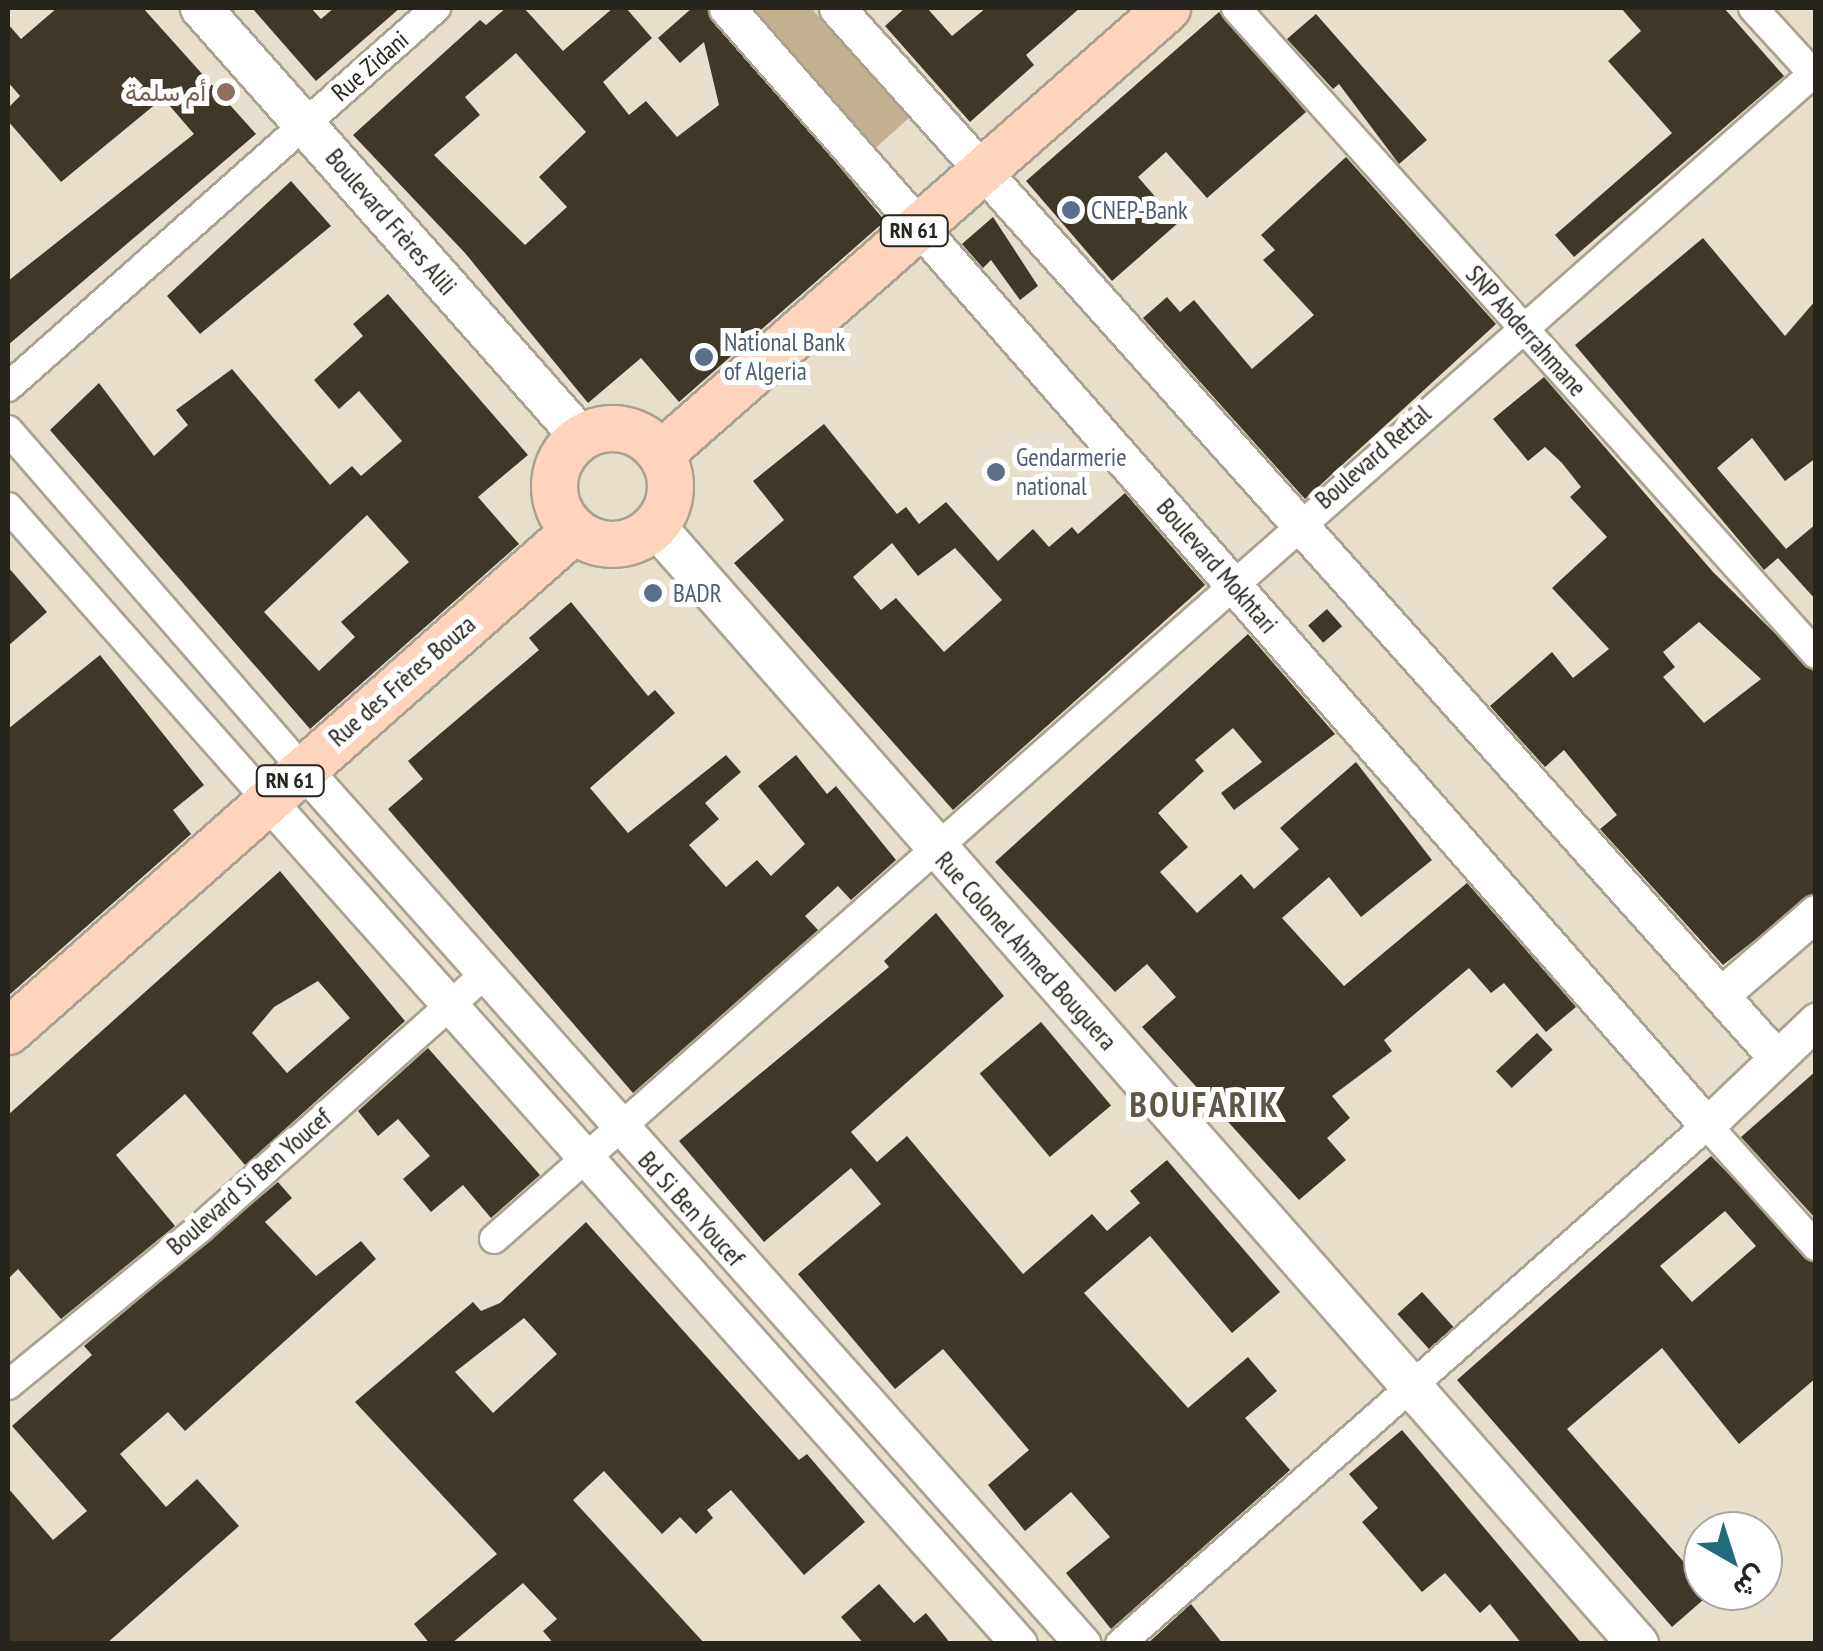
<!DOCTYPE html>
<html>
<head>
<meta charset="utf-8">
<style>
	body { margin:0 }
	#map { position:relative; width:1823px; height:1651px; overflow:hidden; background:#e7decc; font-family:"PT Sans Narrow",Vazirmatn,sans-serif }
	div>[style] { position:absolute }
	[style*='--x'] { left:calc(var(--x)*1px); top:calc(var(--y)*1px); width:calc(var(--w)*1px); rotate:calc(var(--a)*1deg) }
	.green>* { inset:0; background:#c1b190 }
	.building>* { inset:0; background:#3f3829; transform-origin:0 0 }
	.roads { filter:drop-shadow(2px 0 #aaa290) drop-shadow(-2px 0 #aaa290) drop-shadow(0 2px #aaa290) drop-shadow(0 -2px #aaa290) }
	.minor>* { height:28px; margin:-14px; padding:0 14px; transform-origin:14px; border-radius:14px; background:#fff }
	.tertiary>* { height:35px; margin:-17.5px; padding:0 17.5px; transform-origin:17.5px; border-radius:17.5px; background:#fff }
	.secondary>* { height:40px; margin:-20px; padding:0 20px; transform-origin:20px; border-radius:20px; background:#fff }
	.primary>* { height:45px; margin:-22.5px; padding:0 22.5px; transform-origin:22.5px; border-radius:22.5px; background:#fed4bd }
	.primary>.ring { margin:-22.5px; padding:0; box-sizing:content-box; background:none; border:45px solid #fed4bd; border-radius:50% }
	.dots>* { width:28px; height:28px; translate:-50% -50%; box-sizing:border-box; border:5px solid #fff; border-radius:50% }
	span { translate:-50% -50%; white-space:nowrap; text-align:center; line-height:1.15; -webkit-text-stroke:10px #fff; paint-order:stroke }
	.shield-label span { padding:2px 8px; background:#fff; border:2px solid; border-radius:8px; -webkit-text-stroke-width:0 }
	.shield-label { font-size:22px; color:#27241d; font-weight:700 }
	.street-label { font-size:25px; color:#27241d }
	.education-label { font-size:25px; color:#785e54 }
	.right { translate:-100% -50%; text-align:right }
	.service-label { font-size:25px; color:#4e5e75 }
	.left { translate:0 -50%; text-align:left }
	.district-label { font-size:35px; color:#5e5747; font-weight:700; letter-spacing:2.5px }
	.frame { position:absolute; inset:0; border:10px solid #27241d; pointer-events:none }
	.north { position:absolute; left:1683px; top:1511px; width:100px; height:100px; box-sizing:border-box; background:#fff; border:2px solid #a9a7a5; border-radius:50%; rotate:141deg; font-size:28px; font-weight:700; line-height:40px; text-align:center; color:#27241d }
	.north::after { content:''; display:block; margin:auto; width:35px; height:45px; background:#256a7a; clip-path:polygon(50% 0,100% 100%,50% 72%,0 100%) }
</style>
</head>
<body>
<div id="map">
	<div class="green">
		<div style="clip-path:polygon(745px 8px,811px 8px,909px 118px,872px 151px)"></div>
	</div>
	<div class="building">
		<div style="clip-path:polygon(57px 8px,143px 8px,256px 134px,8px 345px,8px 281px,194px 134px,163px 98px,61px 182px,8px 121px,8px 108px,20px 96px,8px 82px,8px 24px,21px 39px)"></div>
		<div style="clip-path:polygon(252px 8px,311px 8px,321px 19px,334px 8px,400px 8px,316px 81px)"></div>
		<div style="clip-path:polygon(evenodd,506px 8px,524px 8px,563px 51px,613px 8px,626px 8px,652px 38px,603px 82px,629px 115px,646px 101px,677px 137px,719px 105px,704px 42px,680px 63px,658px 38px,692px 8px,706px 8px,885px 221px,679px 402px,641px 358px,588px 403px,465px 253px,353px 135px,480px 20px,486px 25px,506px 8px,516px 53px,586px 132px,539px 177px,567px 207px,525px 245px,434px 155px,480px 115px,465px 97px,516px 53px)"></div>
		<div style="clip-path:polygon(905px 8px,927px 8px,952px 36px,986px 8px,1080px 8px,1026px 55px,1034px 65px,970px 122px,885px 26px)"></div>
		<div style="clip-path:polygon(1621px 8px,1724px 8px,1784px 76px,1574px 257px,1555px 235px,1672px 133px,1608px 61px,1641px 31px)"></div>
		<div style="clip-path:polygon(1219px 12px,1306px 112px,1207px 198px,1166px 152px,1138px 177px,1178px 223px,1112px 281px,1026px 181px)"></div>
		<div style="clip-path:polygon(1316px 14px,1427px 140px,1399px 164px,1339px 84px,1333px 89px,1287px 39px)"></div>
		<div style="clip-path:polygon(1346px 157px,1496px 324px,1305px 499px,1143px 318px,1167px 297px,1180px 312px,1194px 300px,1252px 369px,1314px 315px,1263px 260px,1275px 250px,1261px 235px)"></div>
		<div style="clip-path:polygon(291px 181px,331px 226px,200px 334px,167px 296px)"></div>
		<div style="clip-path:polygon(993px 217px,1038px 286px,1020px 300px,991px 260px,983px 268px,962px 244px)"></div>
		<div style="clip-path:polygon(1703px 238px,1785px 336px,1816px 300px,1816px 458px,1785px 481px,1752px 438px,1717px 468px,1786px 549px,1816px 524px,1816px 600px,1778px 558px,1764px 570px,1575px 345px)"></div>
		<div style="clip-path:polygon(evenodd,388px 294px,528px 455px,478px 497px,519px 544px,310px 729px,50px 430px,99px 383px,154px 456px,188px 425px,176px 410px,232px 369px,330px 485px,352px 466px,361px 476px,402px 441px,359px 391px,339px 409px,314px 380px,363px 336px,353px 324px,388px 294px,367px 515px,409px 562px,341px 622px,355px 637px,319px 671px,264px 612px,367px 515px)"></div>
		<div style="clip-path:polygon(evenodd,1544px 377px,1713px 572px,1816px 674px,1816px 892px,1723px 965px,1600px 829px,1617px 815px,1564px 750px,1545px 767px,1490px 706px,1552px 652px,1573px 678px,1609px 649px,1552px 588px,1607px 537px,1570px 497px,1581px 487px,1562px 463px,1545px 447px,1528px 461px,1493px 419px,1544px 377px,1699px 622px,1761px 679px,1704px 723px,1663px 677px,1675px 667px,1663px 652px,1699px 622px)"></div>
		<div style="clip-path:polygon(evenodd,824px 424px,897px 514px,906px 507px,919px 524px,946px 502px,998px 561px,1033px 529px,1049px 547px,1072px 527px,1078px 534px,1125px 493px,1205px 585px,953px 810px,734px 563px,784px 520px,753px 481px,824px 424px,892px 543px,918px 576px,955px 548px,1002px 600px,944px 652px,896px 598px,881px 610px,853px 577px,892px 543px)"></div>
		<div style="clip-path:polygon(8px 567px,47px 612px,8px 646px)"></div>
		<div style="clip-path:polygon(571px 602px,648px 696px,655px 690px,675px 713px,590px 788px,628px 833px,726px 755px,741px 772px,705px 803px,719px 819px,689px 845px,726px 887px,757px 860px,771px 876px,805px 844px,758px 786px,796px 755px,827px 794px,836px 786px,896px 860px,851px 900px,838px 886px,805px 916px,818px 930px,633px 1093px,388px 809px,423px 779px,408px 761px,539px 650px,529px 638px)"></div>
		<div style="left:1327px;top:609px;width:23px;height:25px;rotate:49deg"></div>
		<div style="clip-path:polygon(1248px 634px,1335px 734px,1234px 810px,1221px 793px,1262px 762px,1233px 728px,1195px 760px,1204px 771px,1158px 813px,1188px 847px,1160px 872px,1197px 913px,1241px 874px,1254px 889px,1299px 849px,1280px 828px,1356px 762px,1432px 860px,1361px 917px,1329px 877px,1282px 918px,1344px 986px,1467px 883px,1576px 1007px,1546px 1032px,1504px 983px,1491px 993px,1469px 968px,1384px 1040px,1392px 1051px,1332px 1096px,1350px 1118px,1327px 1138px,1346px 1160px,1299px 1200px,1142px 1027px,1176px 997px,1147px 964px,1115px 992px,995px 862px)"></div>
		<div style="clip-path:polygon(100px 655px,204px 785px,173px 810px,191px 834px,8px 996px,8px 729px)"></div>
		<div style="clip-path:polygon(evenodd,280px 871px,405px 1021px,245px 1165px,185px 1094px,116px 1155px,175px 1226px,61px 1319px,18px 1269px,8px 1279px,8px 1115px,280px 871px,318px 981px,350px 1018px,287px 1073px,252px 1033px,274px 1007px,318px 981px)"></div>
		<div style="clip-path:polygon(936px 913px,1004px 996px,851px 1132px,877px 1162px,907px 1136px,1023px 1274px,1092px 1214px,1107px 1231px,1140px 1203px,1130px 1191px,1167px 1160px,1280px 1292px,1232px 1333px,1150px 1236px,1084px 1293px,1188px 1408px,1248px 1357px,1277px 1391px,1245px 1418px,1290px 1470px,1111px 1629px,1066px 1573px,1110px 1537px,1071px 1492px,1025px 1531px,988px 1485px,1029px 1450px,943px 1349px,895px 1389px,798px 1274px,881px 1204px,851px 1168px,764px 1242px,679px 1141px,889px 967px,884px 961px)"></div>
		<div style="left:1041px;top:1022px;width:109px;height:80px;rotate:50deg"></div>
		<div style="left:1537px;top:1033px;width:23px;height:56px;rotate:47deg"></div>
		<div style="clip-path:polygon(428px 1048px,540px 1175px,491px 1218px,463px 1185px,431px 1212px,403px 1179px,430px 1156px,398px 1119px,378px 1136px,358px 1111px)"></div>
		<div style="clip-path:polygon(1816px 1071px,1816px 1219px,1741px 1137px)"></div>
		<div style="clip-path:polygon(evenodd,1711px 1156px,1816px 1263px,1816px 1378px,1739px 1444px,1662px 1348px,1567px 1429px,1711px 1593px,1672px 1627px,1457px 1380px,1711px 1156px,1725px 1211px,1756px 1246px,1692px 1302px,1660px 1266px,1725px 1211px)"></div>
		<div style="clip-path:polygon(278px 1182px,292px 1198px,265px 1222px,316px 1276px,361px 1241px,376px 1259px,185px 1431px,168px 1412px,120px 1454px,166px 1507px,197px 1479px,239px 1526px,106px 1644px,8px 1644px,8px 1488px,53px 1540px,87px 1511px,12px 1426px,92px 1355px,84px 1346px)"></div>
		<div style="clip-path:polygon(evenodd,586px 1222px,799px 1460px,807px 1454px,865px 1522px,804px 1575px,731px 1490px,707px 1510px,713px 1518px,696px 1534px,680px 1517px,662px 1534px,604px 1471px,573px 1500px,705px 1644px,554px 1644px,543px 1631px,557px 1619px,523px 1583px,451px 1644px,430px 1644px,414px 1624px,497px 1554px,355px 1402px,473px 1302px,481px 1311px,500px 1303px,586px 1222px,524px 1318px,557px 1354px,493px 1413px,455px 1372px,524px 1318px)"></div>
		<div style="left:1422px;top:1292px;width:47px;height:33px;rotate:48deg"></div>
		<div style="clip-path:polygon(1402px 1430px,1582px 1644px,1522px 1644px,1490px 1604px,1480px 1613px,1445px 1573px,1422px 1592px,1362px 1522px,1378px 1508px,1349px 1474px)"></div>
		<div style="clip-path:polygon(879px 1584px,914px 1623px,926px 1613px,951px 1644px,864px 1644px,841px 1617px)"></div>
		<div style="clip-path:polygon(1191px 1604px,1223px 1644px,1147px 1644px)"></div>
	</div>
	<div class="roads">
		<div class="minor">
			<div style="--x:1236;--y:8;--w:868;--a:48.08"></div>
			<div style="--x:1753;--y:8;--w:93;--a:47.6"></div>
			<div style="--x:8;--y:387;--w:572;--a:-41.53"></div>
			<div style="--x:8;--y:430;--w:449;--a:49"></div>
			<div style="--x:8;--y:507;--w:392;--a:48.5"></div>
			<div style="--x:494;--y:1239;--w:1764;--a:-41.46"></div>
			<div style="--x:8;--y:1385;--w:248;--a:-39.3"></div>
			<div style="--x:200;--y:1228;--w:382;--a:-41.7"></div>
			<div style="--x:1120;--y:1644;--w:784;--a:-41.48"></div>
			<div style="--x:1707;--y:1125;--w:163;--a:48"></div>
		</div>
		<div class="tertiary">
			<div style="--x:727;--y:8;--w:1486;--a:48.74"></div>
			<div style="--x:1707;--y:1125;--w:151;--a:-43.7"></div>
			<div style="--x:837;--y:8;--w:1408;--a:48.17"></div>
			<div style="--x:303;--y:769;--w:1172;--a:48.29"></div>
			<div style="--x:268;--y:801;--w:1129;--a:48.3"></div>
			<div style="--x:1722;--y:994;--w:124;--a:-40.8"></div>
		</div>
		<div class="secondary">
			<div style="--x:201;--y:8;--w:573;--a:48.47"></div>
			<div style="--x:655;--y:526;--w:1489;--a:48.68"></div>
		</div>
		<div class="primary">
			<div class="ring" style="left:554px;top:428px;width:71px;height:71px"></div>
			<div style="--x:661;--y:453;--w:674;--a:-41.33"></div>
			<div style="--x:8;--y:1031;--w:754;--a:-41.51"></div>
		</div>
	</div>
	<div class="dots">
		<div style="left:226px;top:92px;background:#8d6e63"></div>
		<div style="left:1071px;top:210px;background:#5c6f8a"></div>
		<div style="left:704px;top:357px;background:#5c6f8a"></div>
		<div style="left:996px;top:472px;background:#5c6f8a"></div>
		<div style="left:653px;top:593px;background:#5c6f8a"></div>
	</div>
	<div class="shield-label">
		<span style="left:914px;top:231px">RN 61</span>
		<span style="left:290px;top:781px">RN 61</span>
	</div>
	<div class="street-label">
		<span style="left:370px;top:66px;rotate:-41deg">Rue Zidani</span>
		<span style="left:391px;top:222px;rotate:49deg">Boulevard Frères Alili</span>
		<span style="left:1526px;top:331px;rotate:48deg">SNP Abderrahmane</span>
		<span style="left:1373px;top:457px;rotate:-41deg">Boulevard Rettal</span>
		<span style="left:1217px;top:566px;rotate:49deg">Boulevard Mokhtari</span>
		<span style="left:402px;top:681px;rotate:-41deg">Rue des Frères Bouza</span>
		<span style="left:1026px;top:951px;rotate:48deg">Rue Colonel Ahmed Bouguera</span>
		<span style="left:249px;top:1182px;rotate:-41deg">Boulevard Si Ben Youcef</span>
		<span style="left:691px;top:1209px;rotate:48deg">Bd Si Ben Youcef</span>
	</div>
	<div class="education-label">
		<span class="right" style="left:206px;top:92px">أم سلمة</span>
	</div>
	<div class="service-label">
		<span class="left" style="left:1091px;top:210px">CNEP-Bank</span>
		<span class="left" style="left:724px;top:357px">National Bank<br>of Algeria</span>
		<span class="left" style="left:1016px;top:472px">Gendarmerie<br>national</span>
		<span class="left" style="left:673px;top:593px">BADR</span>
	</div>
	<div class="district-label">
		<span style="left:1205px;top:1104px">BOUFARIK</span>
	</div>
	<div class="frame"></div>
	<div class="north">ش</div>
</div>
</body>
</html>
